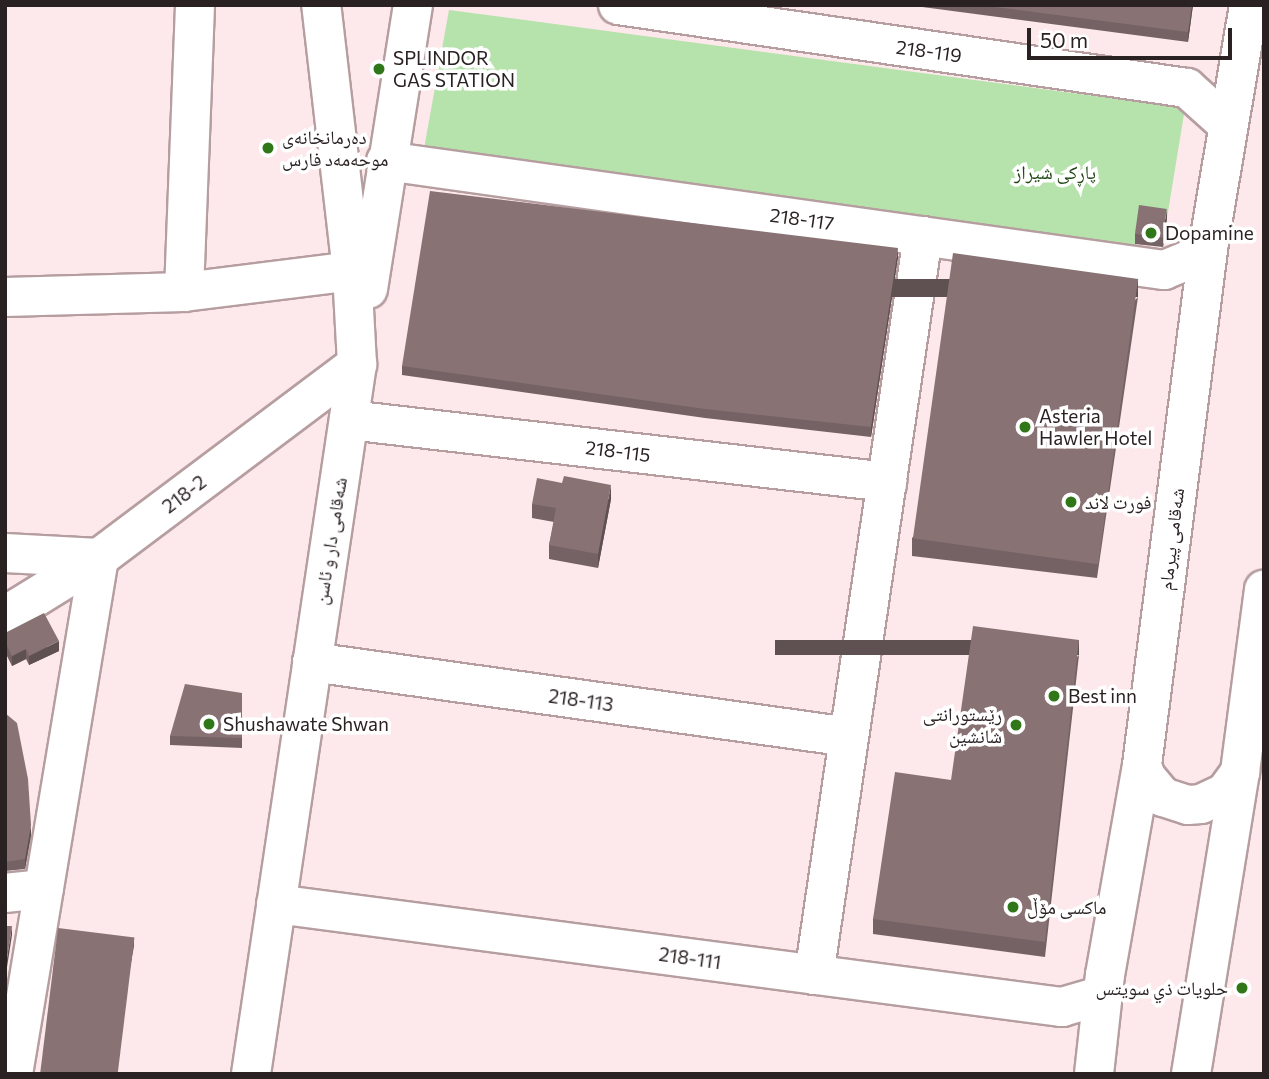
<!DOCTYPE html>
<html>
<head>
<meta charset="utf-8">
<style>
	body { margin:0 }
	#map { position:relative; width:1269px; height:1079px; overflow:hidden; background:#fde9eb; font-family:Commissioner,"Noto Naskh Arabic",sans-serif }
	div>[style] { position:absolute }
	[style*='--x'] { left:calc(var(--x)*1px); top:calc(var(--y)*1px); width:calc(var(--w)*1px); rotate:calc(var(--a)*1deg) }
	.green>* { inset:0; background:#b6e2ab }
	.roads { filter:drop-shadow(2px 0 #b69ea0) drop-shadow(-2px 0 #b69ea0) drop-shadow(0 2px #b69ea0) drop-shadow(0 -2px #b69ea0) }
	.minor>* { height:38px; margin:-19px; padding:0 19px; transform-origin:19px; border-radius:19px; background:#fff }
	.highway>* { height:38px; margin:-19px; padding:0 19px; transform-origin:19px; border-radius:19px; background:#fff }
	.wall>* { inset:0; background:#756264 }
	.shaded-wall>* { inset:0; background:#5f5051; transform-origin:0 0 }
	.building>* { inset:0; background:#887274; transform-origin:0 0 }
	.dots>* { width:19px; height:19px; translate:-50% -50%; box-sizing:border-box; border:4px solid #fff; border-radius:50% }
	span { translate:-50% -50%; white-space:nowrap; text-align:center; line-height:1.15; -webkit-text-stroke:7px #fff; paint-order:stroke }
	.street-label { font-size:19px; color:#2a2122 }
	.poi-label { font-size:19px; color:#2a2122 }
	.left { translate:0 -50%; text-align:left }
	.right { translate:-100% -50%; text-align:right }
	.park-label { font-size:19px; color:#1e4713 }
	.frame { position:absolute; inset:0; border:7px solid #2a2122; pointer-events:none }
	.scale { position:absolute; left:1027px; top:28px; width:205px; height:32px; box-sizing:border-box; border:4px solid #2a2122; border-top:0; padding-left:9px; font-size:21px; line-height:24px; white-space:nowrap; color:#2a2122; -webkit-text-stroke:5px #fff; paint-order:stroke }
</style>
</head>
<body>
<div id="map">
	<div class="green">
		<div style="clip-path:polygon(449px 10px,1185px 108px,1167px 218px,1139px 215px,1134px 266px,423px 154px)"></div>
	</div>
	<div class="roads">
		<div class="minor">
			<div style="--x:618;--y:5;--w:575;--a:8.3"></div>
			<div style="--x:1187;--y:88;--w:54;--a:42"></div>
			<div style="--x:386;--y:161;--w:786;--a:7.98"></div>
			<div style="--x:1164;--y:270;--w:27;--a:-22"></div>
			<div style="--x:1189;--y:260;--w:27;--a:-42"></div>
			<div style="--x:368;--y:289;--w:288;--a:-81"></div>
			<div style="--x:184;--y:292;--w:287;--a:-87.8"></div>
			<div style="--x:5;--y:297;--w:179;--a:-1.6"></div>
			<div style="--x:184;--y:292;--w:169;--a:-7.1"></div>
			<div style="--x:349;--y:420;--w:542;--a:6.57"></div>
			<div style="--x:5;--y:553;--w:94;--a:3"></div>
			<div style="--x:99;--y:558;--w:523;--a:99.46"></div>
			<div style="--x:5;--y:616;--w:110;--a:-31.7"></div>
			<div style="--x:99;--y:558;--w:323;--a:-36.9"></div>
			<div style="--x:312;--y:662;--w:542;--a:7.95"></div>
			<div style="--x:5;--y:893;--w:39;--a:-6"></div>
			<div style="--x:276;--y:904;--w:793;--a:7.47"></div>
			<div style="--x:1062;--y:1007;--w:43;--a:-16.3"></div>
			<div style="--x:814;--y:975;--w:747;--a:-81.61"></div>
			<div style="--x:251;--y:1074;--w:718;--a:-81.51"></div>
			<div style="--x:357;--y:364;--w:93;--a:-93.1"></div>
			<div style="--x:352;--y:271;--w:268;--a:-96.6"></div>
		</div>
		<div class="highway">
			<div style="--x:1142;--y:765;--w:13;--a:72"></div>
			<div style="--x:1146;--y:777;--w:26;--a:50"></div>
			<div style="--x:1163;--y:797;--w:26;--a:18"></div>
			<div style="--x:1188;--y:805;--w:13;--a:-4"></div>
			<div style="--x:1201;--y:804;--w:26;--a:-25"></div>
			<div style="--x:1225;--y:793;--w:26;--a:-54"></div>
			<div style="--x:1094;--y:1074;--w:100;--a:-83.7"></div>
			<div style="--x:1105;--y:975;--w:213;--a:-80"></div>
			<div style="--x:1142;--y:765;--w:527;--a:-82.7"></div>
			<div style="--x:1209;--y:242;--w:240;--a:-80.4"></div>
			<div style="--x:1191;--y:1074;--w:306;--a:-80.8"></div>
			<div style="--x:1240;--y:772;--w:184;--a:-82.5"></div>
		</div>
	</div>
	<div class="wall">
		<div style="clip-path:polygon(907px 5px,1193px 5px,1188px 42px)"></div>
		<div style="clip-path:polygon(1167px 218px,1163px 247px,1135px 244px,1135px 234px)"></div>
		<div style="clip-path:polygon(898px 257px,871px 437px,705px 418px,402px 375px,402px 366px)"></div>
		<div style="clip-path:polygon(1138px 297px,1097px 578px,912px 556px,912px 538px)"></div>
		<div style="clip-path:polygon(611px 499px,598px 568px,549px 559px,549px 545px,554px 522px,532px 518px,532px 504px)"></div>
		<div style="clip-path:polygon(5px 633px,59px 651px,29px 665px,26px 659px,12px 666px,5px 652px)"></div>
		<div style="clip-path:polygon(1079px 655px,1045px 957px,873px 934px,873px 919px,951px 780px)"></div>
		<div style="clip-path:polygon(242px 693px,242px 748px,170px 745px,170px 736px)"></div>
		<div style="clip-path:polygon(5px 713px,31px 835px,25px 869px,5px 871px)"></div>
	</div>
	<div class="shaded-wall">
		<div style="clip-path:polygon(1192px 5px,1193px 5px,1188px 42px,1188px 32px)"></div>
		<div style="clip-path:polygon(1167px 209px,1167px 218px,1163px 247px,1163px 237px)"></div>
		<div style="clip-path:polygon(898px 248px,898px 257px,871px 437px,871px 427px)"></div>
		<div style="left:1138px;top:279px;width:18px;height:284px;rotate:90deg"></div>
		<div style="clip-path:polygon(611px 485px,611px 499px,598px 568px,598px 554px)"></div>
		<div style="left:1079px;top:640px;width:15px;height:304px;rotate:90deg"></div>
		<div style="clip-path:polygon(59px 641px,59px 651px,29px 665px,29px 656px)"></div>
		<div style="clip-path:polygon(26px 649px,26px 659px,12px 666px,12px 656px)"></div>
		<div style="clip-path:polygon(31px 825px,31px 835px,25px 869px,25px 859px)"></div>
		<div style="clip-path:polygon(12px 926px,12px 935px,5px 980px,5px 971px)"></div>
		<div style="clip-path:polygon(134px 937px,134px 946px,111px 1074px,110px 1074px)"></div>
	</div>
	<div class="building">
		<div style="clip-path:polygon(980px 5px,1192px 5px,1188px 32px)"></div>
		<div style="clip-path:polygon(430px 191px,898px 248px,871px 427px,705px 409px,402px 366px)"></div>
		<div style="left:1139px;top:205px;width:28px;height:29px;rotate:8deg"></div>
		<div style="left:953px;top:253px;width:187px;height:288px;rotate:8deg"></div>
		<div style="clip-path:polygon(564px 476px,611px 485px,598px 554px,549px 545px,556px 508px,532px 504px,537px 478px,562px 483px)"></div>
		<div style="clip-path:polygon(44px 613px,59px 641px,29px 656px,26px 649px,12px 656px,5px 642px,5px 633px)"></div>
		<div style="clip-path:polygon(973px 626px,1079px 640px,1045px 942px,873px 919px,895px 772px,951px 780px)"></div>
		<div style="clip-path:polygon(185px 684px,242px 693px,242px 738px,170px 736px)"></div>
		<div style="clip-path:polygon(5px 713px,17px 723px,28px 779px,31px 825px,25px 859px,5px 862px)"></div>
		<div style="clip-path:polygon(5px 926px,12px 926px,5px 971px)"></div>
		<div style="left:58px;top:928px;width:77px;height:148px;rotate:7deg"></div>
	</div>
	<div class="dots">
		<div style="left:379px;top:69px;background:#307719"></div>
		<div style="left:268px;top:148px;background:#307719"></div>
		<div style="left:1151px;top:233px;background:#307719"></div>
		<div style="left:1025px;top:427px;background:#307719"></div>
		<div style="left:1071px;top:502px;background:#307719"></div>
		<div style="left:1054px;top:696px;background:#307719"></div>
		<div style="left:209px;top:724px;background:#307719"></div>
		<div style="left:1016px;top:725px;background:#307719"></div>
		<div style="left:1013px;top:907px;background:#307719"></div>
		<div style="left:1242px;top:988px;background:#307719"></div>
	</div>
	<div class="street-label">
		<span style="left:929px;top:51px;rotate:8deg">218-119</span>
		<span style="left:802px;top:219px;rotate:8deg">218-117</span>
		<span style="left:618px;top:451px;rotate:7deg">218-115</span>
		<span style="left:184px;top:494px;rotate:-37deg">218-2</span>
		<span style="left:1171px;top:539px;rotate:-83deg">شەقامی پیرمام</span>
		<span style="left:330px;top:541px;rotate:-81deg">شەقامی دار و ئاسن</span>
		<span style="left:581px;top:700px;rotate:8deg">218-113</span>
		<span style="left:690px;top:958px;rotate:8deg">218-111</span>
	</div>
	<div class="poi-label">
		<span class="left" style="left:393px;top:69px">SPLINDOR<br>GAS STATION</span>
		<span class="left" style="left:282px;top:148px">دەرمانخانەی<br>موحەمەد فارس</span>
		<span class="left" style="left:1165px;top:233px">Dopamine</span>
		<span class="left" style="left:1039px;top:427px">Asteria<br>Hawler Hotel</span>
		<span class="left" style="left:1085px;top:502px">فورت لاند</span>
		<span class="left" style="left:1068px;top:696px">Best inn</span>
		<span class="right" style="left:1002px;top:725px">رێستورانتی<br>شانشین</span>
		<span class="left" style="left:223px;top:724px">Shushawate Shwan</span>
		<span class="left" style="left:1027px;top:907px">ماكسی مۆڵ</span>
		<span class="right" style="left:1228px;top:988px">حلويات ذي سويتس</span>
	</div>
	<div class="park-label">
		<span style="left:1055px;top:172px">پاڕکی شیراز</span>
	</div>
	<div class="frame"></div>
	<div class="scale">50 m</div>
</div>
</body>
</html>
